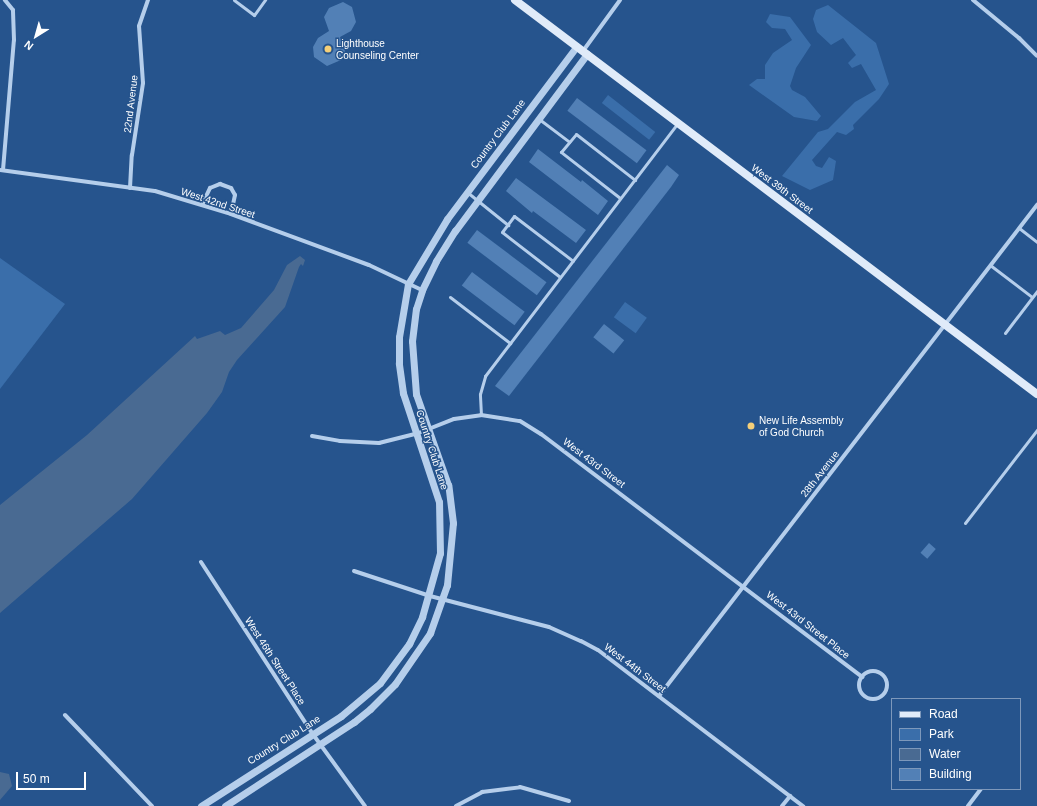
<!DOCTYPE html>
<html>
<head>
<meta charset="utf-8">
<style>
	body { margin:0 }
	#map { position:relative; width:1037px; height:806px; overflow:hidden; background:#26548d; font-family:Helvetica,sans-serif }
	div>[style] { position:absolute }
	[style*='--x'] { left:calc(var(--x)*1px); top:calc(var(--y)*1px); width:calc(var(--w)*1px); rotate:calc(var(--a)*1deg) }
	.green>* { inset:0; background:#3a6eaa; transform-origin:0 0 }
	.water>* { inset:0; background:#496a92 }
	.building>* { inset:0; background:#5280b6; transform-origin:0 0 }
	.service>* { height:3px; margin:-1.5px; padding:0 1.5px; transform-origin:1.5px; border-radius:1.5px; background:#b5ceeb }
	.minor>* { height:4px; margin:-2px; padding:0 2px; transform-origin:2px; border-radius:2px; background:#b5ceeb }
	.minor>.ring { margin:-2px; padding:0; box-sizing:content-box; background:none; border:4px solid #b5ceeb; border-radius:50% }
	.tertiary>* { height:7px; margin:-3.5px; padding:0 3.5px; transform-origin:3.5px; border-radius:3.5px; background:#b5ceeb }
	.secondary>* { height:8px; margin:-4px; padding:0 4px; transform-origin:4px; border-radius:4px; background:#e0ebf9 }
	.dots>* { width:11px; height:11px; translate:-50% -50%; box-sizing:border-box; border:2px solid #26548d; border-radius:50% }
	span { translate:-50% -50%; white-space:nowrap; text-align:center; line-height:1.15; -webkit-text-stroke:3px #26548d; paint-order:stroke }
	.poi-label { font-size:10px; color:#fff }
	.left { translate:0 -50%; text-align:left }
	.street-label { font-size:10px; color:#fff }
	.legend { position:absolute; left:891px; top:698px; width:130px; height:92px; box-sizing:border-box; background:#26548d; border:1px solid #7d98bb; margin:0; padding:5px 7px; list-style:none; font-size:12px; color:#fff }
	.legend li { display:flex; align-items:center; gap:8px; height:20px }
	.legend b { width:20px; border:1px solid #7d98bb }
	.north { position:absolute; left:16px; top:16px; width:40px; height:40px; -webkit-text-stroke:3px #26548d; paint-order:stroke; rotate:217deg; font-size:11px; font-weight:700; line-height:16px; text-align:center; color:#fff }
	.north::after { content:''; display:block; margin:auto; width:14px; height:18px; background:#fff; clip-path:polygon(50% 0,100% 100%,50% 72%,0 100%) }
	.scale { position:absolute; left:16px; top:772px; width:70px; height:18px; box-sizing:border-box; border:2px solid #fff; border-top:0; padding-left:5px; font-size:12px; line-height:14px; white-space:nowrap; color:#fff; -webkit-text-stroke:3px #26548d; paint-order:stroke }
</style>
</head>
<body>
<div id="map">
	<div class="green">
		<div style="clip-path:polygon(828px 5px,876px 43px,889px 84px,879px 99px,853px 125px,854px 129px,846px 135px,837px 132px,812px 160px,816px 166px,822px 168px,829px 157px,836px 161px,833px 180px,810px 190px,782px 176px,818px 132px,828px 129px,855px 102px,876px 90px,861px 64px,852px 68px,848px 63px,856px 55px,843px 38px,831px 45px,817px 32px,813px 19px,816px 10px)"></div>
		<div style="clip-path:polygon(770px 14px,790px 17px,811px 45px,796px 68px,790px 86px,792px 90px,805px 97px,821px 116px,817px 121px,794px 117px,749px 85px,757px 79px,765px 79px,765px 65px,773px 53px,792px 40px,785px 29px,772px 28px,766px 22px)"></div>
		<div style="left:608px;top:95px;width:60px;height:10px;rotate:38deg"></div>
		<div style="clip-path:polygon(0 258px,65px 304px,0 389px)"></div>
		<div style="left:625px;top:302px;width:27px;height:19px;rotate:36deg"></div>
	</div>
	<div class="water">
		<div style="clip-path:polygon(300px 256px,305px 260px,303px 266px,301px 264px,299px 267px,285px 307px,237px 360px,229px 372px,222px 392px,207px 413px,132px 499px,0 613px,0 505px,87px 435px,195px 336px,197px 339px,220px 331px,225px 335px,241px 328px,274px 290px,287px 265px)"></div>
		<div style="clip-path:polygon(0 772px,9px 774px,12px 786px,0 800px)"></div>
	</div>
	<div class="building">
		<div style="clip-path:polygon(343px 2px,352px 7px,356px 22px,351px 31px,340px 37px,345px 51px,341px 60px,327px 66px,314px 57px,313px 47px,318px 38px,329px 31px,324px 17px,329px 8px)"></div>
		<div style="left:577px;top:98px;width:87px;height:16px;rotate:37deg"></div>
		<div style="clip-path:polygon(538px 149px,581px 182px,582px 180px,608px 201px,598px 215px,529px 162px)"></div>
		<div style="clip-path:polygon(667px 165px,679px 175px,671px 187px,509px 396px,495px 386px)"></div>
		<div style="clip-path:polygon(516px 178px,586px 230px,576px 243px,533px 211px,532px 213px,506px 191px)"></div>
		<div style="left:477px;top:230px;width:87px;height:16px;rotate:37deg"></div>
		<div style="left:472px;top:272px;width:66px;height:17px;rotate:37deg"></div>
		<div style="left:604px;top:324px;width:26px;height:17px;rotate:39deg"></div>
		<div style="left:929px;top:543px;width:9px;height:13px;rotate:41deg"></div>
	</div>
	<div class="service">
		<div style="--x:234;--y:0;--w:25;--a:37"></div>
		<div style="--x:254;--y:15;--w:19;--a:-54"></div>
		<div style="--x:539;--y:119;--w:38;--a:37"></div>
		<div style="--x:467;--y:192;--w:53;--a:38.8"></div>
		<div style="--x:620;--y:198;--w:75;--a:-142.1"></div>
		<div style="--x:561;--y:152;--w:23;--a:-50"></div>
		<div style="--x:576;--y:134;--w:75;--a:37.9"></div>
		<div style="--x:1019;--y:228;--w:23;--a:38"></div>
		<div style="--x:990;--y:265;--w:53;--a:37.3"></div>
		<div style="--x:560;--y:277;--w:73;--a:-142.2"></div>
		<div style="--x:502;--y:232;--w:20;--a:-53"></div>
		<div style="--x:514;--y:216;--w:74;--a:37.3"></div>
		<div style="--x:450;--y:297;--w:76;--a:37.5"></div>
		<div style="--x:1005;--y:333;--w:53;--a:-52.7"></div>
		<div style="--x:481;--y:415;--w:21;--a:-93"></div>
		<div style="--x:480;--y:394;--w:19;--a:-74"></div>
		<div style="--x:485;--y:376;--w:317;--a:-52.7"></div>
		<div style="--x:965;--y:523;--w:118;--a:-52.3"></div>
	</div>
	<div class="minor">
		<div style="--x:973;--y:0;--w:60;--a:39.6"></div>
		<div style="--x:1019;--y:38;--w:25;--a:45"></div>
		<div style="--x:583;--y:51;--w:63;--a:-54"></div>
		<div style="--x:0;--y:170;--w:156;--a:7.7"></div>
		<div style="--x:155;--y:191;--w:79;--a:16.8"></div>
		<div style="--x:231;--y:214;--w:147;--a:20.3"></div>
		<div style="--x:369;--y:265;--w:59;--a:25.3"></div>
		<div style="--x:3;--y:170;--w:130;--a:-85.2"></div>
		<div style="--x:14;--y:40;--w:30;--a:-92"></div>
		<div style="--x:13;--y:10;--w:13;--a:-129"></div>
		<div style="--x:130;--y:188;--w:33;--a:-87"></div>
		<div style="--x:132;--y:155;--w:73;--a:-81.3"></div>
		<div style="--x:143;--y:83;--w:57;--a:-94"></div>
		<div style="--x:139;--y:26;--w:28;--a:-71"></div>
		<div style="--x:202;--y:205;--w:19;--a:-65"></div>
		<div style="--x:210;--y:188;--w:11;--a:-22"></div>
		<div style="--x:220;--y:184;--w:12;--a:20"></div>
		<div style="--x:231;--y:188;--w:8;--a:60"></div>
		<div style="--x:235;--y:195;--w:19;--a:102"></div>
		<div style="--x:312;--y:436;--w:28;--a:10"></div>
		<div style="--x:340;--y:441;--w:39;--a:3"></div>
		<div style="--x:379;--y:443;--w:38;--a:-14"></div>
		<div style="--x:416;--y:434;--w:41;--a:-21.5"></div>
		<div style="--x:454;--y:419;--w:27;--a:-8"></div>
		<div style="--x:481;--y:415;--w:39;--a:9"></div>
		<div style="--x:520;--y:421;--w:25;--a:32"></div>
		<div style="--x:541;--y:434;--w:403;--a:37.1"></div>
		<div style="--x:201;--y:562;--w:204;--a:57"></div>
		<div style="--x:312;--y:733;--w:90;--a:54"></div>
		<div style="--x:354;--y:571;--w:80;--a:18.2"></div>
		<div style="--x:430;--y:596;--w:123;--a:14.6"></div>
		<div style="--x:549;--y:627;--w:35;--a:24"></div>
		<div style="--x:581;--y:641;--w:19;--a:28"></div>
		<div style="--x:598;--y:650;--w:258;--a:37.3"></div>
		<div class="ring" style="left:859px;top:671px;width:24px;height:24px"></div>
		<div style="--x:659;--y:696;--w:620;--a:-52.41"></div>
		<div style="--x:65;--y:715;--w:126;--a:46.3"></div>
		<div style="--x:456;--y:806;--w:30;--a:-28"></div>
		<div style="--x:482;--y:792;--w:38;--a:-7"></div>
		<div style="--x:520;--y:787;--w:51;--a:15.9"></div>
		<div style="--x:782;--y:806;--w:13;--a:-51"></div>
		<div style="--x:968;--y:806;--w:21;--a:-53"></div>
	</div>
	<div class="tertiary">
		<div style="--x:201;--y:806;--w:166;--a:-32.7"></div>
		<div style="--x:341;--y:716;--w:51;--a:-40.2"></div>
		<div style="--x:380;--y:683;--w:49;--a:-53.4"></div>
		<div style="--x:409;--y:644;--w:30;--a:-64"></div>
		<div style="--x:422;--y:617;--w:66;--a:-74.3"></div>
		<div style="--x:440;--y:553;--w:51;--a:-91.1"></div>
		<div style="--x:439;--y:502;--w:115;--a:-108.3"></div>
		<div style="--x:403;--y:393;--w:30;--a:-98"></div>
		<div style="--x:399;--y:363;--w:26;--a:-90"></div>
		<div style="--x:399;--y:337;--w:54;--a:-80.4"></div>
		<div style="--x:408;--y:284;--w:76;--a:-59"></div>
		<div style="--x:447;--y:219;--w:216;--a:-53.1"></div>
		<div style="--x:225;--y:806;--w:154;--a:-33.1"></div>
		<div style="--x:354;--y:722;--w:21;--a:-39"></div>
		<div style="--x:370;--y:709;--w:35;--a:-45"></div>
		<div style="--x:395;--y:684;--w:62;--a:-55.5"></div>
		<div style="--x:430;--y:633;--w:51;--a:-70.5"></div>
		<div style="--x:447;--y:585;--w:62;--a:-84.5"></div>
		<div style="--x:453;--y:523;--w:38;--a:-97"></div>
		<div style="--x:448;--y:485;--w:96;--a:-109.4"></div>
		<div style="--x:416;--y:394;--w:53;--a:-94.3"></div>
		<div style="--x:412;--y:341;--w:32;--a:-83"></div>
		<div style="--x:416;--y:309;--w:20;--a:-72"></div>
		<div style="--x:422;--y:290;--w:32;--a:-64"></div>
		<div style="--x:436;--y:261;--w:36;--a:-58"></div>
		<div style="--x:455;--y:231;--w:221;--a:-53.3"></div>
	</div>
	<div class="secondary">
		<div style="--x:515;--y:0;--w:654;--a:37.05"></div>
	</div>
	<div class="dots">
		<div style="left:328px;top:49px;background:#f4cf79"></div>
		<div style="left:751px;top:426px;background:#f4cf79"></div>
	</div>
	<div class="poi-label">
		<span class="left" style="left:336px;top:49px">Lighthouse<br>Counseling Center</span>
		<span class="left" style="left:759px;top:426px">New Life Assembly<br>of God Church</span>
	</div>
	<div class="street-label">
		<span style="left:131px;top:104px;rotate:-83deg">22nd Avenue</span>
		<span style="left:498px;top:134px;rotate:-53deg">Country Club Lane</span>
		<span style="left:782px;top:189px;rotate:37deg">West 39th Street</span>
		<span style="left:218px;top:203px;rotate:18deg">West 42nd Street</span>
		<span style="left:432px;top:450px;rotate:72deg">Country Club Lane</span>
		<span style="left:594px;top:463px;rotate:37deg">West 43rd Street</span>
		<span style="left:820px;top:474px;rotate:-52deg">28th Avenue</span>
		<span style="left:808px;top:625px;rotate:38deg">West 43rd Street Place</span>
		<span style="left:275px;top:661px;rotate:57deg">West 46th Street Place</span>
		<span style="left:635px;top:668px;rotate:37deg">West 44th Street</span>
		<span style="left:284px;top:740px;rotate:-32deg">Country Club Lane</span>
	</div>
	<ul class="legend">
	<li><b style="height:5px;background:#e0ebf9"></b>Road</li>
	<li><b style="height:11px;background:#3a6eaa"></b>Park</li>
	<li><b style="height:11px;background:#496a92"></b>Water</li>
	<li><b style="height:11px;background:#5280b6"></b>Building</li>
	</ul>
	<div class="north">N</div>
	<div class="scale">50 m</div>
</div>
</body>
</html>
